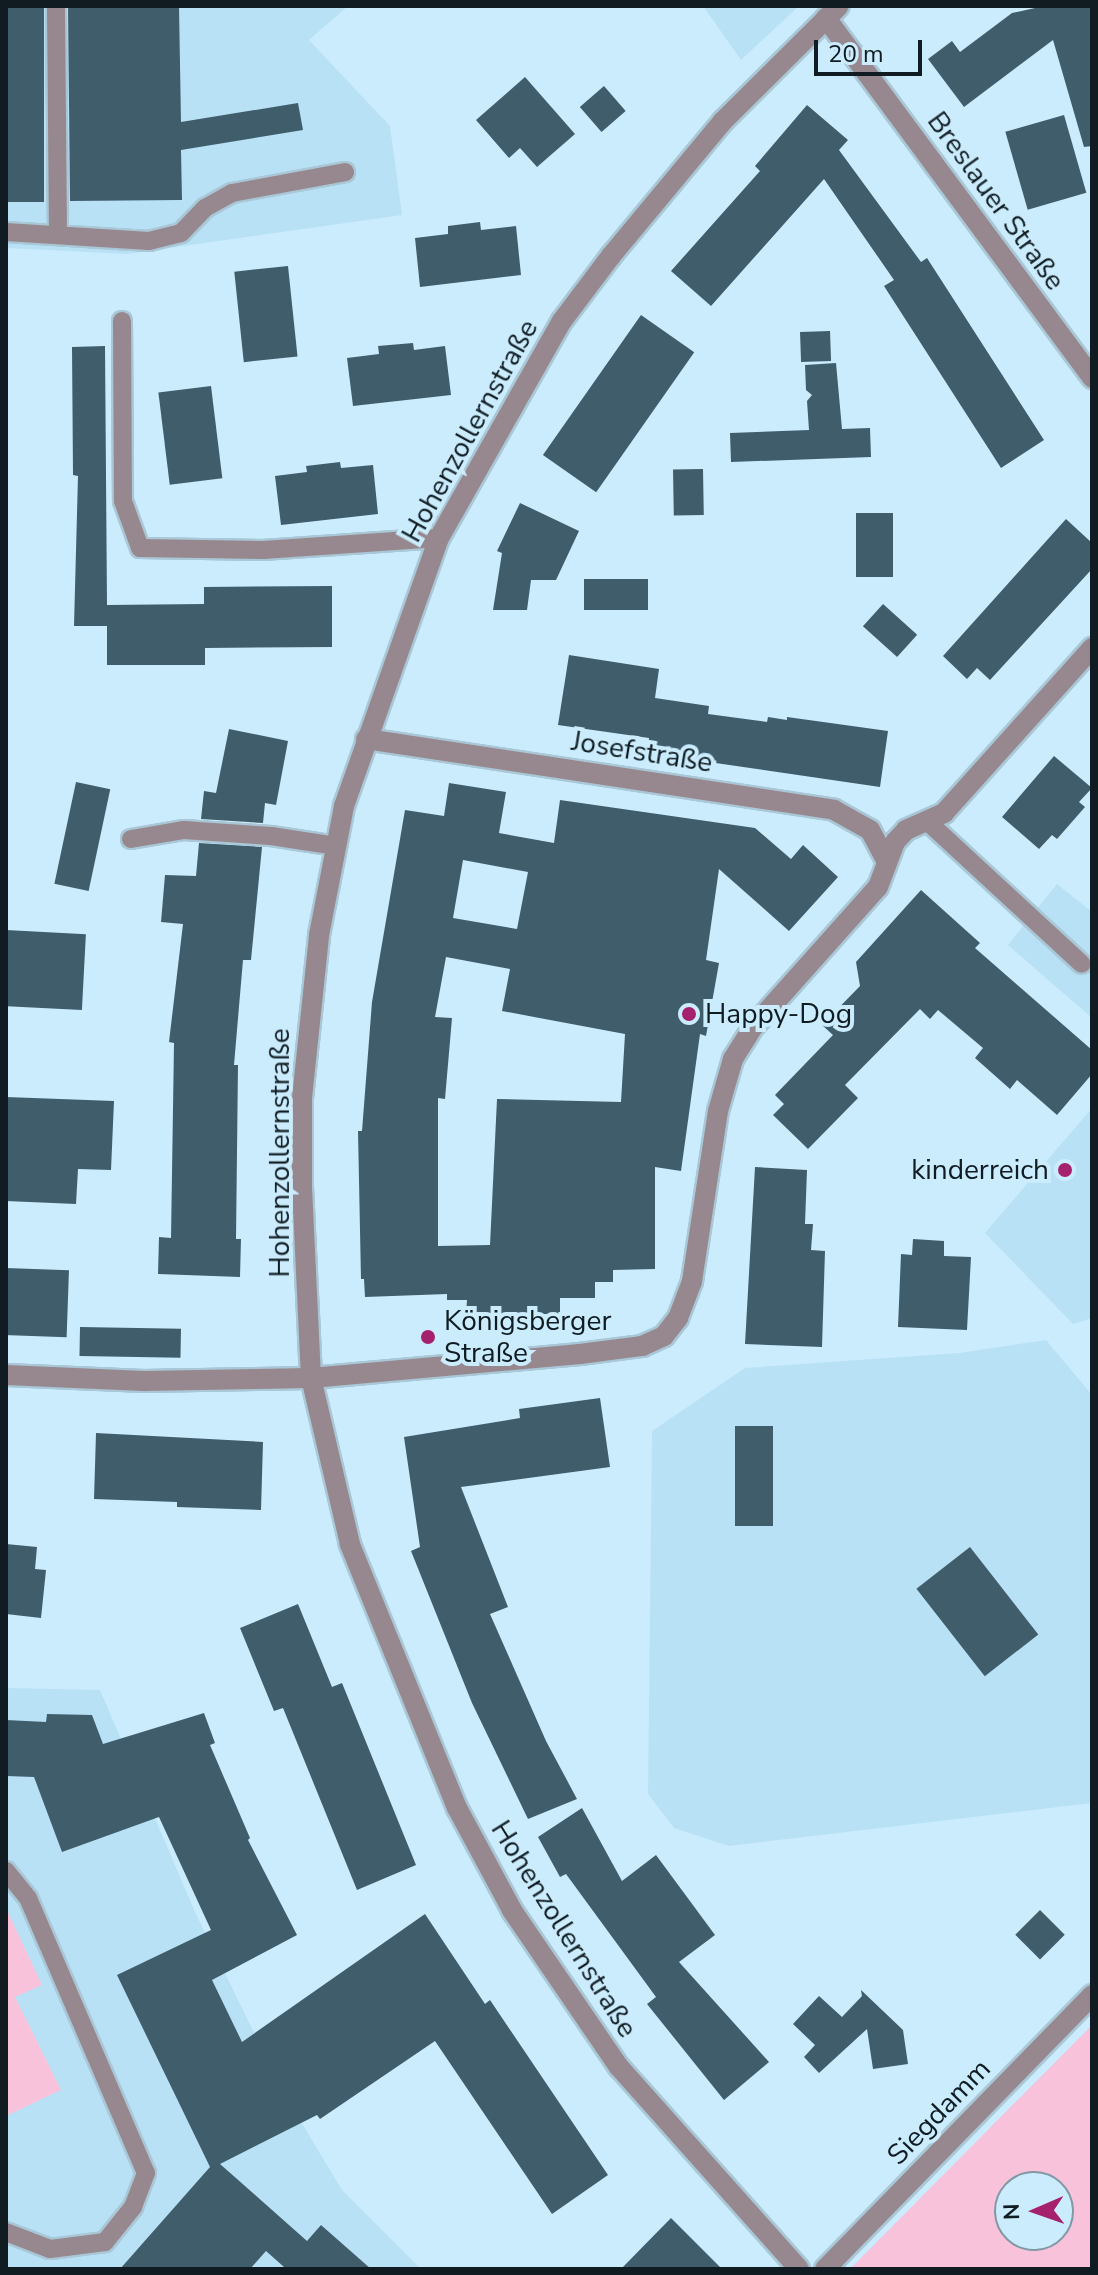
<!DOCTYPE html>
<html>
<head>
<meta charset="utf-8">
<style>
	body { margin:0 }
	#map { position:relative; width:1098px; height:2275px; overflow:hidden; background:#cbecfd; font-family:"Nunito Sans",sans-serif }
	div>[style] { position:absolute }
	[style*='--x'] { left:calc(var(--x)*1px); top:calc(var(--y)*1px); width:calc(var(--w)*1px); rotate:calc(var(--a)*1deg) }
	.built>* { inset:0; background:#b9e1f6 }
	.green>* { inset:0; background:#f8c2da }
	.building>* { inset:0; background:#405d6c; transform-origin:0 0 }
	.roads { filter:drop-shadow(2px 0 #a9c7d6) drop-shadow(-2px 0 #a9c7d6) drop-shadow(0 2px #a9c7d6) drop-shadow(0 -2px #a9c7d6) }
	.lane>* { height:18px; margin:-9px; padding:0 9px; transform-origin:9px; border-radius:9px; background:#96888e }
	.street>* { height:20px; margin:-10px; padding:0 10px; transform-origin:10px; border-radius:10px; background:#96888e }
	.dots>* { width:22px; height:22px; translate:-50% -50%; box-sizing:border-box; border:4px solid #cbecfd; border-radius:50% }
	span { translate:-50% -50%; white-space:nowrap; text-align:center; line-height:1.15; -webkit-text-stroke:8px #cbecfd; paint-order:stroke }
	.street-label { font-size:28px; color:#101c22 }
	.poi-label { font-size:28px; color:#101c22 }
	.left { translate:0 -50%; text-align:left }
	.right { translate:-100% -50%; text-align:right }
	.frame { position:absolute; inset:0; border:8px solid #101c22; pointer-events:none }
	.north { position:absolute; left:994px; top:2171px; width:80px; height:80px; box-sizing:border-box; background:#cbecfd; border:2px solid #8099a5; border-radius:50%; rotate:268deg; font-size:22px; font-weight:700; line-height:32px; text-align:center; color:#101c22 }
	.north::after { content:''; display:block; margin:auto; width:28px; height:36px; background:#a5216e; clip-path:polygon(50% 0,100% 100%,50% 72%,0 100%) }
	.scale { position:absolute; left:814px; top:40px; width:108px; height:36px; box-sizing:border-box; border:4px solid #101c22; border-top:0; padding-left:10px; font-size:24px; line-height:28px; white-space:nowrap; color:#101c22; -webkit-text-stroke:6px #cbecfd; paint-order:stroke }
</style>
</head>
<body>
<div id="map">
	<div class="built">
		<div style="clip-path:polygon(6px 6px,348px 6px,309px 40px,390px 126px,402px 215px,127px 254px,6px 248px)"></div>
		<div style="clip-path:polygon(703px 6px,799px 6px,741px 60px)"></div>
		<div style="clip-path:polygon(1057px 884px,1092px 912px,1092px 1018px,1008px 945px)"></div>
		<div style="clip-path:polygon(1092px 1108px,1092px 1318px,1073px 1324px,985px 1233px)"></div>
		<div style="clip-path:polygon(1046px 1340px,1092px 1395px,1092px 1803px,729px 1846px,674px 1828px,648px 1794px,652px 1431px,745px 1368px,959px 1353px)"></div>
		<div style="clip-path:polygon(6px 1688px,100px 1690px,195px 1912px,282px 2090px,342px 2190px,421px 2269px,6px 2269px)"></div>
	</div>
	<div class="green">
		<div style="clip-path:polygon(6px 1908px,42px 1985px,15px 1997px,61px 2090px,6px 2116px)"></div>
		<div style="clip-path:polygon(evenodd,1092px 2025px,1092px 2269px,850px 2269px,1092px 2025px,1010px 2187px,1058px 2187px,1058px 2235px,1010px 2235px,1010px 2187px)"></div>
	</div>
	<div class="building">
		<div style="left:6px;top:6px;width:38px;height:196px"></div>
		<div style="clip-path:polygon(68px 6px,179px 6px,181px 122px,298px 103px,303px 130px,181px 150px,182px 200px,70px 201px)"></div>
		<div style="clip-path:polygon(1044px 6px,1092px 6px,1092px 146px,1084px 147px,1053px 40px,964px 107px,928px 59px,952px 41px,960px 52px,1012px 13px)"></div>
		<div style="clip-path:polygon(525px 77px,575px 134px,537px 167px,520px 148px,509px 158px,476px 120px)"></div>
		<div style="left:604px;top:86px;width:33px;height:32px;rotate:49deg"></div>
		<div style="clip-path:polygon(807px 105px,848px 140px,839px 150px,921px 262px,927px 258px,1044px 440px,1001px 468px,884px 286px,894px 280px,824px 179px,711px 306px,671px 271px,760px 171px,755px 166px)"></div>
		<div style="left:1064px;top:115px;width:81px;height:61px;rotate:74deg"></div>
		<div style="clip-path:polygon(480px 222px,481px 230px,516px 226px,521px 275px,420px 287px,415px 238px,448px 234px,448px 226px)"></div>
		<div style="left:288px;top:266px;width:91px;height:54px;rotate:84deg"></div>
		<div style="left:641px;top:315px;width:65px;height:171px;rotate:35deg"></div>
		<div style="left:830px;top:331px;width:30px;height:30px;rotate:88deg"></div>
		<div style="clip-path:polygon(413px 343px,414px 350px,445px 346px,451px 395px,353px 406px,347px 358px,379px 354px,378px 346px)"></div>
		<div style="clip-path:polygon(105px 346px,107px 605px,204px 604px,204px 587px,332px 586px,332px 647px,205px 648px,205px 665px,107px 665px,107px 626px,74px 626px,78px 476px,73px 475px,72px 347px)"></div>
		<div style="clip-path:polygon(836px 363px,842px 429px,870px 428px,871px 457px,731px 462px,730px 433px,809px 430px,807px 401px,812px 395px,806px 390px,805px 365px)"></div>
		<div style="left:211px;top:386px;width:93px;height:53px;rotate:83deg"></div>
		<div style="clip-path:polygon(340px 462px,341px 468px,373px 465px,378px 514px,281px 525px,275px 476px,307px 472px,306px 466px)"></div>
		<div style="left:703px;top:469px;width:46px;height:30px;rotate:89deg"></div>
		<div style="clip-path:polygon(520px 503px,579px 531px,556px 580px,531px 580px,527px 610px,493px 610px,502px 553px,497px 551px)"></div>
		<div style="left:856px;top:513px;width:37px;height:64px"></div>
		<div style="clip-path:polygon(1066px 519px,1092px 543px,1092px 569px,990px 680px,977px 668px,967px 679px,943px 656px)"></div>
		<div style="left:584px;top:579px;width:64px;height:31px"></div>
		<div style="left:883px;top:604px;width:46px;height:30px;rotate:42deg"></div>
		<div style="clip-path:polygon(569px 655px,659px 669px,655px 698px,709px 706px,708px 714px,767px 722px,768px 717px,787px 720px,787px 717px,888px 731px,880px 787px,647px 753px,649px 738px,558px 725px)"></div>
		<div style="clip-path:polygon(229px 729px,288px 741px,276px 805px,265px 803px,263px 823px,201px 819px,204px 791px,216px 793px)"></div>
		<div style="clip-path:polygon(1054px 756px,1092px 788px,1079px 802px,1085px 807px,1057px 839px,1052px 835px,1039px 849px,1002px 817px)"></div>
		<div style="left:76px;top:782px;width:35px;height:104px;rotate:12deg"></div>
		<div style="clip-path:polygon(evenodd,449px 783px,506px 792px,499px 833px,554px 843px,560px 800px,755px 828px,791px 859px,803px 845px,838px 877px,789px 931px,719px 869px,706px 960px,719px 963px,706px 1036px,700px 1034px,681px 1171px,655px 1167px,655px 1269px,613px 1270px,613px 1282px,595px 1282px,595px 1298px,560px 1298px,560px 1314px,466px 1314px,467px 1300px,447px 1300px,447px 1294px,365px 1297px,364px 1279px,361px 1279px,358px 1131px,362px 1131px,372px 1002px,405px 810px,444px 816px,449px 783px,463px 860px,528px 872px,517px 929px,453px 918px,463px 860px,449px 783px,446px 957px,510px 969px,502px 1011px,625px 1034px,621px 1102px,497px 1099px,490px 1245px,438px 1246px,438px 1098px,445px 1099px,452px 1018px,435px 1017px,446px 957px)"></div>
		<div style="clip-path:polygon(199px 843px,262px 847px,251px 960px,243px 960px,234px 1065px,238px 1065px,236px 1239px,241px 1239px,240px 1277px,158px 1274px,159px 1237px,171px 1238px,174px 1043px,169px 1042px,183px 924px,161px 922px,165px 875px,196px 876px)"></div>
		<div style="clip-path:polygon(921px 890px,980px 943px,975px 948px,1092px 1050px,1092px 1074px,1057px 1115px,1017px 1080px,1010px 1089px,975px 1058px,983px 1048px,938px 1010px,930px 1019px,920px 1009px,845px 1085px,858px 1098px,808px 1149px,773px 1115px,784px 1104px,775px 1095px,833px 1035px,822px 1025px,860px 986px,856px 962px)"></div>
		<div style="left:6px;top:930px;width:80px;height:76px;rotate:3deg"></div>
		<div style="clip-path:polygon(6px 1097px,114px 1101px,111px 1170px,78px 1169px,76px 1204px,6px 1201px)"></div>
		<div style="clip-path:polygon(755px 1167px,807px 1170px,805px 1224px,813px 1224px,811px 1250px,825px 1251px,822px 1347px,745px 1344px)"></div>
		<div style="clip-path:polygon(913px 1239px,944px 1241px,944px 1256px,971px 1257px,967px 1330px,898px 1327px,901px 1254px,912px 1255px)"></div>
		<div style="left:6px;top:1268px;width:63px;height:67px;rotate:2deg"></div>
		<div style="left:80px;top:1327px;width:101px;height:29px;rotate:1deg"></div>
		<div style="clip-path:polygon(600px 1398px,610px 1467px,461px 1487px,508px 1607px,490px 1614px,546px 1741px,577px 1799px,528px 1819px,472px 1703px,411px 1551px,420px 1547px,404px 1437px,520px 1418px,519px 1409px)"></div>
		<div style="left:735px;top:1426px;width:38px;height:100px"></div>
		<div style="clip-path:polygon(96px 1433px,263px 1442px,261px 1510px,177px 1507px,177px 1502px,94px 1499px)"></div>
		<div style="clip-path:polygon(6px 1544px,37px 1547px,35px 1569px,46px 1570px,41px 1618px,6px 1614px)"></div>
		<div style="left:970px;top:1547px;width:111px;height:68px;rotate:52deg"></div>
		<div style="clip-path:polygon(298px 1604px,332px 1687px,342px 1683px,416px 1865px,357px 1890px,283px 1708px,274px 1711px,240px 1628px)"></div>
		<div style="clip-path:polygon(204px 1713px,215px 1743px,210px 1745px,250px 1838px,248px 1840px,297px 1935px,212px 1980px,242px 2042px,425px 1914px,485px 2004px,490px 2000px,608px 2175px,552px 2214px,435px 2041px,320px 2119px,317px 2115px,220px 2164px,307px 2241px,321px 2225px,371px 2269px,282px 2269px,284px 2267px,266px 2251px,250px 2269px,120px 2269px,210px 2167px,117px 1975px,211px 1930px,159px 1817px,62px 1852px,34px 1777px,6px 1776px,6px 1720px,46px 1722px,47px 1714px,92px 1715px,103px 1744px)"></div>
		<div style="clip-path:polygon(582px 1808px,622px 1881px,656px 1855px,715px 1935px,679px 1962px,769px 2062px,724px 2100px,647px 2004px,656px 1997px,566px 1874px,560px 1877px,538px 1837px)"></div>
		<div style="left:1040px;top:1910px;width:35px;height:35px;rotate:45deg"></div>
		<div style="clip-path:polygon(861px 1990px,903px 2030px,908px 2064px,873px 2069px,867px 2029px,819px 2073px,804px 2057px,815px 2045px,793px 2024px,819px 1996px,842px 2017px,862px 1996px)"></div>
		<div style="clip-path:polygon(671px 2218px,722px 2269px,621px 2269px)"></div>
	</div>
	<div class="roads">
		<div class="lane">
			<div style="--x:56;--y:6;--w:229;--a:89.5"></div>
			<div style="--x:6;--y:232;--w:143;--a:3.6"></div>
			<div style="--x:149;--y:241;--w:33;--a:-14"></div>
			<div style="--x:181;--y:233;--w:35;--a:-46"></div>
			<div style="--x:205;--y:208;--w:31;--a:-29"></div>
			<div style="--x:232;--y:193;--w:115;--a:-10.5"></div>
			<div style="--x:122;--y:321;--w:180;--a:89.7"></div>
			<div style="--x:123;--y:501;--w:50;--a:70.1"></div>
			<div style="--x:140;--y:548;--w:123;--a:0.9"></div>
			<div style="--x:263;--y:550;--w:176;--a:-3.9"></div>
			<div style="--x:928;--y:822;--w:209;--a:42.7"></div>
			<div style="--x:131;--y:839;--w:54;--a:-9.6"></div>
			<div style="--x:184;--y:830;--w:87;--a:3.9"></div>
			<div style="--x:271;--y:836;--w:66;--a:8.7"></div>
			<div style="--x:6;--y:1871;--w:35;--a:51"></div>
			<div style="--x:28;--y:1898;--w:299;--a:66.8"></div>
			<div style="--x:146;--y:2173;--w:36;--a:111"></div>
			<div style="--x:133;--y:2207;--w:45;--a:128.7"></div>
			<div style="--x:105;--y:2242;--w:55;--a:172.7"></div>
			<div style="--x:50;--y:2249;--w:47;--a:-158.9"></div>
		</div>
		<div class="street">
			<div style="--x:826;--y:18;--w:448;--a:53.5"></div>
			<div style="--x:366;--y:739;--w:473;--a:8.6"></div>
			<div style="--x:834;--y:810;--w:41;--a:29.1"></div>
			<div style="--x:870;--y:830;--w:34;--a:62"></div>
			<div style="--x:6;--y:1375;--w:138;--a:2.5"></div>
			<div style="--x:144;--y:1381;--w:167;--a:-1"></div>
			<div style="--x:311;--y:1378;--w:270;--a:-5.1"></div>
			<div style="--x:580;--y:1354;--w:63;--a:-7.4"></div>
			<div style="--x:642;--y:1346;--w:24;--a:-24"></div>
			<div style="--x:664;--y:1336;--w:23;--a:-52"></div>
			<div style="--x:678;--y:1318;--w:40;--a:-69"></div>
			<div style="--x:692;--y:1281;--w:172;--a:-81.3"></div>
			<div style="--x:718;--y:1111;--w:54;--a:-73.9"></div>
			<div style="--x:733;--y:1059;--w:39;--a:-58"></div>
			<div style="--x:754;--y:1026;--w:186;--a:-48.3"></div>
			<div style="--x:878;--y:887;--w:48;--a:-69.3"></div>
			<div style="--x:895;--y:842;--w:16;--a:-47"></div>
			<div style="--x:906;--y:830;--w:42;--a:-24.1"></div>
			<div style="--x:944;--y:813;--w:222;--a:-48.1"></div>
			<div style="--x:799;--y:2269;--w:271;--a:-131.7"></div>
			<div style="--x:619;--y:2067;--w:190;--a:-124.3"></div>
			<div style="--x:512;--y:1910;--w:116;--a:-118.3"></div>
			<div style="--x:457;--y:1808;--w:285;--a:-112.1"></div>
			<div style="--x:350;--y:1544;--w:171;--a:-103.2"></div>
			<div style="--x:311;--y:1378;--w:190;--a:-92.7"></div>
			<div style="--x:302;--y:1188;--w:90;--a:-90"></div>
			<div style="--x:302;--y:1098;--w:164;--a:-84"></div>
			<div style="--x:319;--y:935;--w:131;--a:-79"></div>
			<div style="--x:344;--y:806;--w:284;--a:-70.5"></div>
			<div style="--x:439;--y:538;--w:249;--a:-60.5"></div>
			<div style="--x:562;--y:321;--w:81;--a:-53"></div>
			<div style="--x:611;--y:256;--w:175;--a:-50.3"></div>
			<div style="--x:723;--y:121;--w:163;--a:-44.8"></div>
			<div style="--x:825;--y:2269;--w:383;--a:-45.7"></div>
		</div>
	</div>
	<div class="dots">
		<div style="left:689px;top:1014px;background:#a5216e"></div>
		<div style="left:1065px;top:1170px;background:#a5216e"></div>
		<div style="left:428px;top:1337px;background:#a5216e"></div>
	</div>
	<div class="street-label">
		<span style="left:996px;top:201px;rotate:54deg">Breslauer Straße</span>
		<span style="left:470px;top:431px;rotate:-61deg">Hohenzollernstraße</span>
		<span style="left:642px;top:752px;rotate:9deg">Josefstraße</span>
		<span style="left:280px;top:1153px;rotate:-90deg">Hohenzollernstraße</span>
		<span style="left:564px;top:1929px;rotate:58deg">Hohenzollernstraße</span>
		<span style="left:939px;top:2112px;rotate:-46deg">Siegdamm</span>
	</div>
	<div class="poi-label">
		<span class="left" style="left:705px;top:1014px">Happy-Dog</span>
		<span class="right" style="left:1049px;top:1170px">kinderreich</span>
		<span class="left" style="left:444px;top:1337px">Königsberger<br>Straße</span>
	</div>
	<div class="frame"></div>
	<div class="north">N</div>
	<div class="scale">20 m</div>
</div>
</body>
</html>
